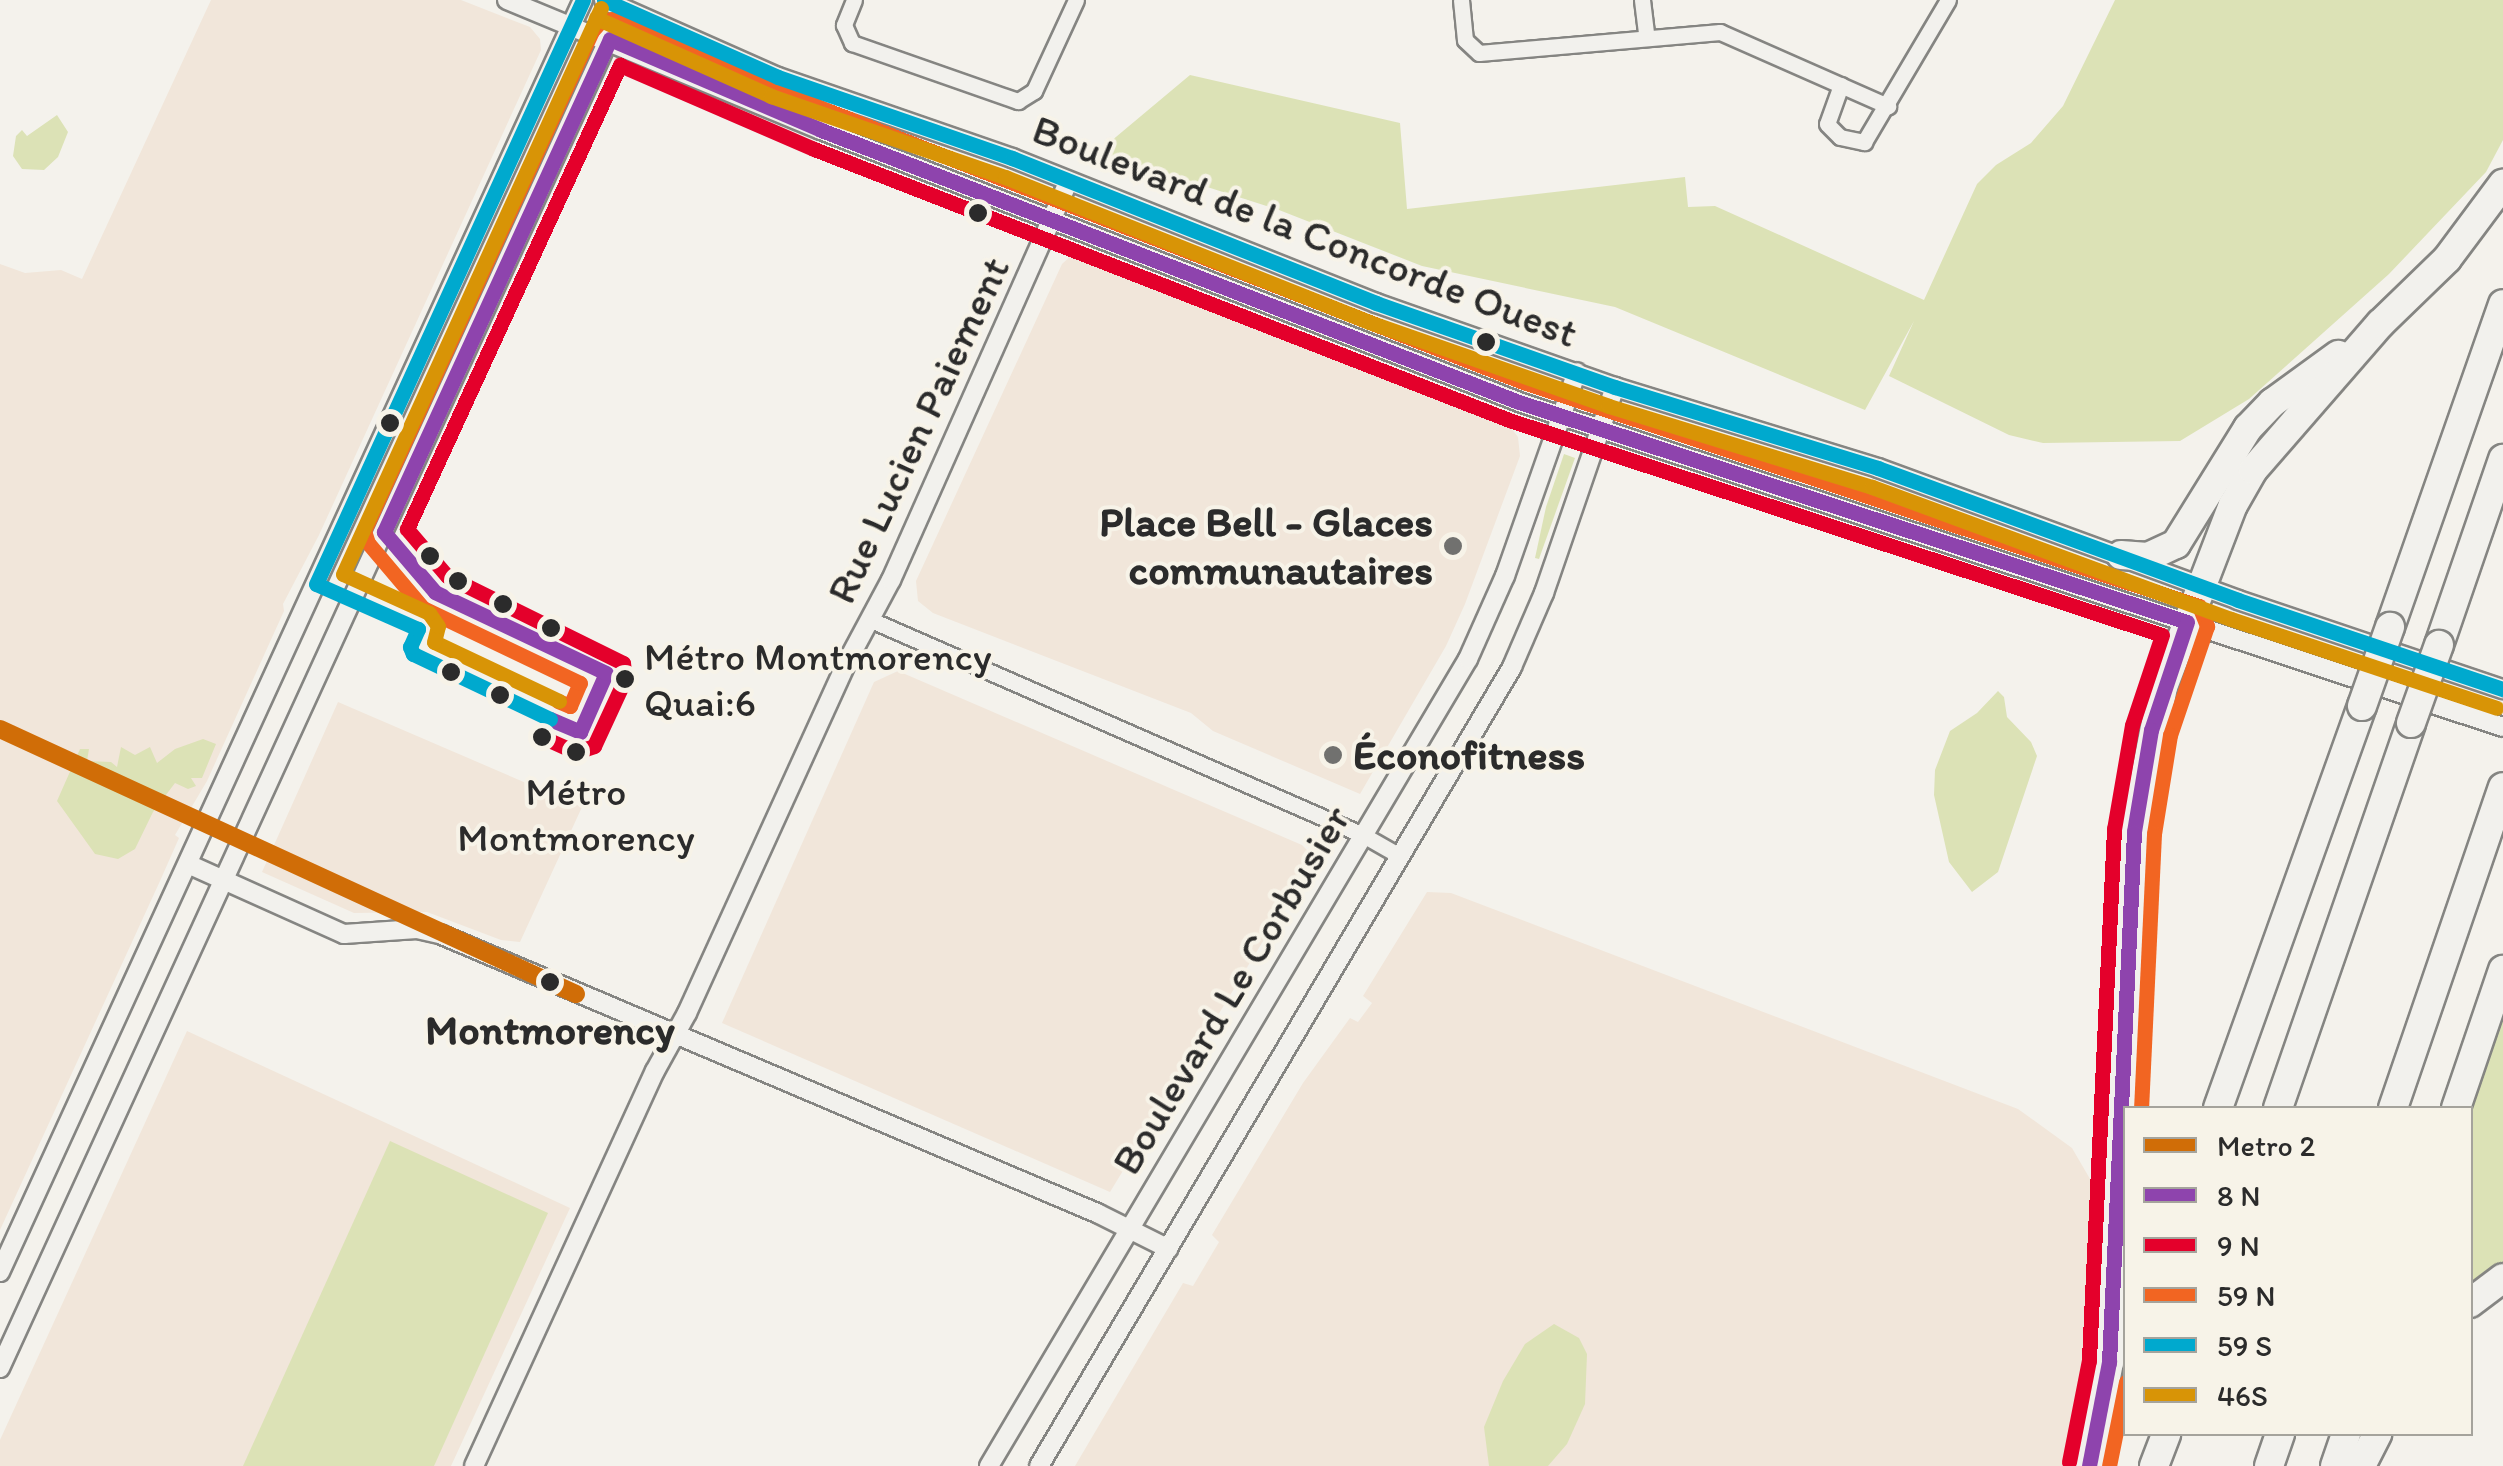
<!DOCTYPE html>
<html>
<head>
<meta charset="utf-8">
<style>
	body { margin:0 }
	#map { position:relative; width:2503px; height:1466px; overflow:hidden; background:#f4f2ec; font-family:Itim,sans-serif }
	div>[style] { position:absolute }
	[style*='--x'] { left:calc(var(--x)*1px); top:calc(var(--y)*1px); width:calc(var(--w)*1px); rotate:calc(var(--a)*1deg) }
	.built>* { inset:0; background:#f1e6da }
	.green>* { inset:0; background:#dce2b6 }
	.roads { filter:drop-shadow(2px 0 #858582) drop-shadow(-2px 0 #858582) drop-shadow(0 2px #858582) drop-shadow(0 -2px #858582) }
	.minor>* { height:15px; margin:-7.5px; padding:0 7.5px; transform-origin:7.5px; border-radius:7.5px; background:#f2f1ed }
	.tertiary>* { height:18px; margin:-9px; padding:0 9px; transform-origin:9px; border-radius:9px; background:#f2f1ed }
	.motorway>* { height:28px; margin:-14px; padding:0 14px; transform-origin:14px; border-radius:14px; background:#f2f1ed }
	.bridges { filter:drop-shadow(2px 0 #858582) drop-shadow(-2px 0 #858582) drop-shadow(0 2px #858582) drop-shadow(0 -2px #858582) }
	.motorway-bridge>* { height:28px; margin:-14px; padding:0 14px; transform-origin:14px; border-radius:14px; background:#f2f1ed }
	.bus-1>* { height:15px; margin:-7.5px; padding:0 7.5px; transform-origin:7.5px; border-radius:7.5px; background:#8e44ad }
	.bus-2>* { height:15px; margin:-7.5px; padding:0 7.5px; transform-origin:7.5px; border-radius:7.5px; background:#e4002b }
	.bus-3>* { height:15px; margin:-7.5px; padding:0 7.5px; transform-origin:7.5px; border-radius:7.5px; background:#f26522 }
	.bus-4>* { height:15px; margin:-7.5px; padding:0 7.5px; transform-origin:7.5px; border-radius:7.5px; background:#00a9ce }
	.bus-5>* { height:15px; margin:-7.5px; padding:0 7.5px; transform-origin:7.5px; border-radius:7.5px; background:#d89406 }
	.metro-1>* { height:18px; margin:-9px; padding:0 9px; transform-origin:9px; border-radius:9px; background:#d06d07 }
	.dots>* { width:28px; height:28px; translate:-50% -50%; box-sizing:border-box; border:5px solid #f7f3e8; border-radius:50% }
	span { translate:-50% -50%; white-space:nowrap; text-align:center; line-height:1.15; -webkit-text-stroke:8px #f7f3e8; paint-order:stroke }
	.bus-label { font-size:40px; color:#2b2b2b }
	.left { translate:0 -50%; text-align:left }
	.street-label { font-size:42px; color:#2b2b2b }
	.poi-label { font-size:42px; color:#2b2b2b; font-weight:700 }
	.right { translate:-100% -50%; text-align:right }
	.stop-label { font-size:42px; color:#2b2b2b; font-weight:700 }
	.legend { position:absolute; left:2123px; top:1106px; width:350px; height:330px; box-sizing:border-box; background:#f7f3e8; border:2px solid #a5a39c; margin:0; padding:12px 18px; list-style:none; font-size:30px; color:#2b2b2b }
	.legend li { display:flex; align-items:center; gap:20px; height:50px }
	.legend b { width:50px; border:2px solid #a5a39c }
</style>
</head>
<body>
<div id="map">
	<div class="built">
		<div style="clip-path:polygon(211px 0,461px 0,530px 27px,540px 39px,541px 50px,319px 535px,283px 604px,284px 611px,207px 781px,175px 835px,179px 838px,160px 881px,0 1230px,0 264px,25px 273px,61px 270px,82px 279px)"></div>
		<div style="clip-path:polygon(1073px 254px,1491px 416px,1508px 424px,1518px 437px,1520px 456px,1465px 604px,1446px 646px,1360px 794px,1213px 731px,1191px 713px,933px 613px,918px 601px,916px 581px,1062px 264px)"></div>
		<div style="clip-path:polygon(898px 671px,1302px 845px,1311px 854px,1309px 866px,1110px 1192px,722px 1023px,874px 682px)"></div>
		<div style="clip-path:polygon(338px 702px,582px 807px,520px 942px,501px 940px,427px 912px,354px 913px,262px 872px)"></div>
		<div style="clip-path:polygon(1427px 892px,1451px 893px,2018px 1109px,2072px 1148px,2104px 1203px,2103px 1336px,2062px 1466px,1075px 1466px,1183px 1283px,1193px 1286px,1219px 1242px,1212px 1235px,1303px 1083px,1350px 1018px,1358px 1022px,1372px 1003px,1363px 996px)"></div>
		<div style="clip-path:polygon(187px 1031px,570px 1208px,451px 1466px,0 1466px,0 1440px)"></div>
	</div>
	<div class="green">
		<div style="clip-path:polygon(2115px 0,2503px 0,2503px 140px,2486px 172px,2389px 274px,2249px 399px,2180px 441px,2043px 443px,2009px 435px,1889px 376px,1914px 321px,1865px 410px,1615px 307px,1422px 266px,1279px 210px,1098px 152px,1190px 75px,1400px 123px,1407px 209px,1685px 177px,1688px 207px,1715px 206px,1924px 300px,1977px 184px,1996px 165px,2031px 143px,2063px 106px)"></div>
		<div style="clip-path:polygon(57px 115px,68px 132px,58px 157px,44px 170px,22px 169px,13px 156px,16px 136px,22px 130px,27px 136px)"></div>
		<div style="clip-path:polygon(1564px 454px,1575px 458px,1539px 559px,1535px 558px,1546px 507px)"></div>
		<div style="clip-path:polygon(1998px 691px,2004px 697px,2007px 717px,2031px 742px,2037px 756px,1998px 872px,1972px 892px,1949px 862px,1934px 795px,1935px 770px,1950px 731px,1977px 713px)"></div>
		<div style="clip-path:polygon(203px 739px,216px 744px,202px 778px,191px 778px,196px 786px,188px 789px,175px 783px,153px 812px,135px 849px,118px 859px,95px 854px,57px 801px,80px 749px,89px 749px,87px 761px,111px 762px,117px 767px,121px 747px,135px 755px,150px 747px,157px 763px,175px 749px)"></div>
		<div style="clip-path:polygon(2503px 1011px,2503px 1268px,2471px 1292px,2470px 1108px)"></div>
		<div style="clip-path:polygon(390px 1141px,548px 1213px,434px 1466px,243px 1466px)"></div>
		<div style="clip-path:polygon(1554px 1324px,1579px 1338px,1587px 1354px,1585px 1404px,1567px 1444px,1548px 1466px,1489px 1466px,1484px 1427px,1503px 1381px,1525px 1344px)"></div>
	</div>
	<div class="roads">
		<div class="minor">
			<div style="--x:854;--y:0;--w:27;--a:112"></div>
			<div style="--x:844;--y:25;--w:20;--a:66"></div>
			<div style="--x:852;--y:43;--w:176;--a:19.3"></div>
			<div style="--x:1018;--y:101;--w:19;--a:-32"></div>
			<div style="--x:1034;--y:91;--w:100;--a:-65.2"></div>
			<div style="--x:1461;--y:0;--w:40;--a:84.3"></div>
			<div style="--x:1465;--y:40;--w:19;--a:43"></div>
			<div style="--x:1479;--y:53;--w:242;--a:-5"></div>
			<div style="--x:1720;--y:32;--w:184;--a:23.8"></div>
			<div style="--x:1642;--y:0;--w:38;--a:83"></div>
			<div style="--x:1841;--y:85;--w:41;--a:109.7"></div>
			<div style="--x:1827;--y:124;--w:18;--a:45"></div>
			<div style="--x:1840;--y:137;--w:25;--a:12"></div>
			<div style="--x:1864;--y:142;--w:165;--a:-59.4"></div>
			<div style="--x:871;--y:620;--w:537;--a:23.6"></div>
			<div style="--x:1363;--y:835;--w:43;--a:29.6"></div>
		</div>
		<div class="tertiary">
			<div style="--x:507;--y:0;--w:340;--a:22.5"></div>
			<div style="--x:821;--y:130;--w:752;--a:21.28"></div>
			<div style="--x:1522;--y:403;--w:1033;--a:18.28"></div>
			<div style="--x:604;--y:0;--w:190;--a:23.9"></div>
			<div style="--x:778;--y:77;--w:248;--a:19.1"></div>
			<div style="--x:1012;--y:158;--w:392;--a:21.7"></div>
			<div style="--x:1376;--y:303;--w:253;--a:19.4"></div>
			<div style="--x:1615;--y:387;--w:275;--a:17.1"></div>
			<div style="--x:1878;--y:468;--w:383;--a:20.1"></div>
			<div style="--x:2238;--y:600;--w:280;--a:18.6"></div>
			<div style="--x:188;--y:864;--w:171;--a:24.2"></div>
			<div style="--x:344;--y:934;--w:73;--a:-3.9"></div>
			<div style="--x:417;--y:929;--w:26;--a:13"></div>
			<div style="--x:442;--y:935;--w:712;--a:23"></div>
			<div style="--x:1097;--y:1213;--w:80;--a:26.6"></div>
			<div style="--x:0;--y:1272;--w:1399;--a:-65.38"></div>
			<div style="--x:0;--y:1368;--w:1494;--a:-65.39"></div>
			<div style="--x:474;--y:1466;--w:434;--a:-65.4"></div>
			<div style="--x:655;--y:1071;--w:66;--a:-61.1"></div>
			<div style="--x:687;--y:1013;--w:386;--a:-65.5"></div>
			<div style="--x:847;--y:662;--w:93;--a:-61.8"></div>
			<div style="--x:891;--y:580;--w:435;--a:-66"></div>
			<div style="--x:989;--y:1466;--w:938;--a:-59.31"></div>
			<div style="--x:1468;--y:659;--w:91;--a:-66"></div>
			<div style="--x:1505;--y:576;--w:216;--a:-70.6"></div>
			<div style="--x:1039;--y:1466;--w:929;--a:-59.37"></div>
			<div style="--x:1512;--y:667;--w:81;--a:-66.6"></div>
			<div style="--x:1544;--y:593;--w:218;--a:-71"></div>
		</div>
		<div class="motorway">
			<div style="--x:2121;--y:555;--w:27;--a:4"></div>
			<div style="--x:2148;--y:557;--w:31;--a:-25"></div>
			<div style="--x:2176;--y:544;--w:137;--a:-58.2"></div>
			<div style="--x:2248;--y:428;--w:35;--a:-46"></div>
			<div style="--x:2272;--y:403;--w:82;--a:-36"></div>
			<div style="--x:2390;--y:627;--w:342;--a:-70.7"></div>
			<div style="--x:2439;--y:645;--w:197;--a:-71"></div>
			<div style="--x:2218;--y:1108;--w:427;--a:-70.3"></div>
			<div style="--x:2278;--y:1108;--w:407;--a:-70.9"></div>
			<div style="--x:2393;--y:1108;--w:339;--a:-71.1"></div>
			<div style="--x:2456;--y:1108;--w:146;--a:-71.2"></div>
			<div style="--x:2470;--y:1303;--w:41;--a:-37.1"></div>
			<div style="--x:2089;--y:1466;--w:106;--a:-79.1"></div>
			<div style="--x:2109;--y:1362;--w:531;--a:-87.3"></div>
			<div style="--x:2134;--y:832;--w:148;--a:-78.7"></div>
			<div style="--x:2163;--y:687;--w:195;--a:-69"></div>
			<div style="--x:2233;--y:505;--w:40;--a:-60.3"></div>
			<div style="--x:2253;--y:470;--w:194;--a:-49"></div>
			<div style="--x:2380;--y:324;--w:93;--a:-44.1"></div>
			<div style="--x:2447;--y:259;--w:94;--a:-53.3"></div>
			<div style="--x:2154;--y:1466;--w:34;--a:-69"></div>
			<div style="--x:2269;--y:1466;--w:34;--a:-71"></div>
			<div style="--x:2335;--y:1466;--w:34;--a:-71"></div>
			<div style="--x:2361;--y:1466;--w:36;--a:-63"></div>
		</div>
	</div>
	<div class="bridges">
		<div class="motorway-bridge">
			<div style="--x:2362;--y:706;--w:84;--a:-70.5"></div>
			<div style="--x:2411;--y:723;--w:83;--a:-70.3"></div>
		</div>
	</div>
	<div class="bus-1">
		<div style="--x:550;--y:719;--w:33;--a:23"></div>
		<div style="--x:580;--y:732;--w:64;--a:-66.2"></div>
		<div style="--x:606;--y:673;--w:189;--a:-154.7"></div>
		<div style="--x:435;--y:592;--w:79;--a:-130.4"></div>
		<div style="--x:384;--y:532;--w:542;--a:-65.37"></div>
		<div style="--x:610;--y:39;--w:230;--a:23.3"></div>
		<div style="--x:821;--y:130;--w:746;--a:21.3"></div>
		<div style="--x:1516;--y:401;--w:706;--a:18.23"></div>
		<div style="--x:2187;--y:622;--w:114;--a:108.4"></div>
		<div style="--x:2151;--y:730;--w:103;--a:99.5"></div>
		<div style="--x:2134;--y:832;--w:531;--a:92.7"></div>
		<div style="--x:2109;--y:1362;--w:106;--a:100.9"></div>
	</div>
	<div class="bus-2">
		<div style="--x:542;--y:737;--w:37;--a:24"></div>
		<div style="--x:576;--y:752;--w:19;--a:-18"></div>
		<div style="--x:594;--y:746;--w:74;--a:-65.2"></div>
		<div style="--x:625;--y:679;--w:16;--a:-97"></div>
		<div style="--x:623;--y:663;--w:196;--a:-153.7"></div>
		<div style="--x:447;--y:576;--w:62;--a:-130.4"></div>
		<div style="--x:407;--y:529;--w:511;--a:-65.34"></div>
		<div style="--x:620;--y:65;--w:211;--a:23.4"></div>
		<div style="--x:814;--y:149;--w:746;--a:21.3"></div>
		<div style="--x:1509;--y:420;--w:687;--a:18.22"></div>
		<div style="--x:2162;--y:635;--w:95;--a:108.4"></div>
		<div style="--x:2132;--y:725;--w:106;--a:99.8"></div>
		<div style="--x:2114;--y:829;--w:532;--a:92.7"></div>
		<div style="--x:2089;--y:1360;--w:104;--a:101.1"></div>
	</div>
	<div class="bus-3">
		<div style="--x:558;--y:701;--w:13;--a:23"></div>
		<div style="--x:570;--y:706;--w:25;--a:-67"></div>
		<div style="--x:580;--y:683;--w:174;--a:-154.5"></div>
		<div style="--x:423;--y:608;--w:85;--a:-130.2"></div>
		<div style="--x:368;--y:543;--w:13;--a:-108"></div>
		<div style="--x:364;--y:531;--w:550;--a:-65.49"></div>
		<div style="--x:592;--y:31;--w:13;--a:-48"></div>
		<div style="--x:601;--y:21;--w:11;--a:-10"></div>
		<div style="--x:612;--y:19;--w:236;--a:23"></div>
		<div style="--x:829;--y:111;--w:745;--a:21.33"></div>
		<div style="--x:1523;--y:382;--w:712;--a:18.33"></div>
		<div style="--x:2199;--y:606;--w:22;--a:68"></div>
		<div style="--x:2207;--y:626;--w:115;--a:108.7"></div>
		<div style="--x:2170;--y:735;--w:100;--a:99.2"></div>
		<div style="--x:2154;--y:834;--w:274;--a:92.7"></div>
		<div style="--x:2109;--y:1466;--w:86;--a:-78.6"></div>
	</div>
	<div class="bus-4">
		<div style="--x:604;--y:0;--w:190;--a:23.9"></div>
		<div style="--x:778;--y:77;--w:248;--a:19.1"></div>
		<div style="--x:1012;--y:158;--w:392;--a:21.7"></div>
		<div style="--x:1376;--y:303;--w:253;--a:19.4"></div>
		<div style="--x:1615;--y:387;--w:275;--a:17.1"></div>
		<div style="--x:1878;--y:468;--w:383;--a:20.1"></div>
		<div style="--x:2238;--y:600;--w:280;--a:18.6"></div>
		<div style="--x:550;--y:719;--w:152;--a:-154.6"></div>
		<div style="--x:413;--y:654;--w:8;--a:-113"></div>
		<div style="--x:410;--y:647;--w:20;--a:-66"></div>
		<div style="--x:418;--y:629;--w:111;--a:-156.2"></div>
		<div style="--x:316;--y:584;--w:642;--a:-65.43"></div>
	</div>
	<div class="bus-5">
		<div style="--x:596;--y:18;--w:192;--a:24"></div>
		<div style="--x:771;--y:96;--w:248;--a:19.1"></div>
		<div style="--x:1005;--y:177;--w:392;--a:21.7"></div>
		<div style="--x:1369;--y:322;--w:254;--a:19.3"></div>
		<div style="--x:1609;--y:406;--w:275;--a:17.1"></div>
		<div style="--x:1872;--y:487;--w:382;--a:20.2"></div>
		<div style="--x:2231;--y:619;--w:280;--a:18.5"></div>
		<div style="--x:559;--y:701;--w:138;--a:-154.7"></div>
		<div style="--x:434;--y:642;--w:16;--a:-76"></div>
		<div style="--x:438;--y:626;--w:16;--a:-125"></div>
		<div style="--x:429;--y:613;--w:94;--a:-155.6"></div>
		<div style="--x:343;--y:574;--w:622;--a:-65.5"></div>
	</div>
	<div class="metro-1">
		<div style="--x:0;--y:729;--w:634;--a:24.71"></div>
	</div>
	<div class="dots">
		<div style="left:978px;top:213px;background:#2b2b2b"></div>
		<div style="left:1486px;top:342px;background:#2b2b2b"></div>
		<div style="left:390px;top:423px;background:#2b2b2b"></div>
		<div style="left:1453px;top:546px;background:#71716f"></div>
		<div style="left:430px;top:556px;background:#2b2b2b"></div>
		<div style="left:458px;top:581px;background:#2b2b2b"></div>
		<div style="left:503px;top:604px;background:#2b2b2b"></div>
		<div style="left:551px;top:628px;background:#2b2b2b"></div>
		<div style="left:451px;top:672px;background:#2b2b2b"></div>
		<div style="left:625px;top:679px;background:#2b2b2b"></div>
		<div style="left:500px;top:695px;background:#2b2b2b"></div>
		<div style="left:542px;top:737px;background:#2b2b2b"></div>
		<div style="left:576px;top:752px;background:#2b2b2b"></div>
		<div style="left:1333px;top:755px;background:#71716f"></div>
		<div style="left:550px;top:982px;background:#2b2b2b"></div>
	</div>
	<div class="bus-label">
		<span class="left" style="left:644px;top:679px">Métro Montmorency<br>Quai:6</span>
		<span style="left:576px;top:814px">Métro<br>Montmorency</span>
	</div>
	<div class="street-label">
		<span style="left:1305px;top:231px;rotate:21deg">Boulevard de la Concorde Ouest</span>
		<span style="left:918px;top:430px;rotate:-65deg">Rue Lucien Paiement</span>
		<span style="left:1231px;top:990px;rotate:-59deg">Boulevard Le Corbusier</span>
	</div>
	<div class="poi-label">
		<span class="right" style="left:1433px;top:546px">Place Bell - Glaces<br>communautaires</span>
		<span class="left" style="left:1353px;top:755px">Éconofitness</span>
	</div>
	<div class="stop-label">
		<span style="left:550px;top:1030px">Montmorency</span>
	</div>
	<ul class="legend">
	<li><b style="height:12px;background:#d06d07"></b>Metro 2</li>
	<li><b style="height:12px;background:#8e44ad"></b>8 N</li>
	<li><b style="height:12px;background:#e4002b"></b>9 N</li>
	<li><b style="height:12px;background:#f26522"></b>59 N</li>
	<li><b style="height:12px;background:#00a9ce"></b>59 S</li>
	<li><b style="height:12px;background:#d89406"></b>46S</li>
	</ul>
</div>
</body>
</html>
